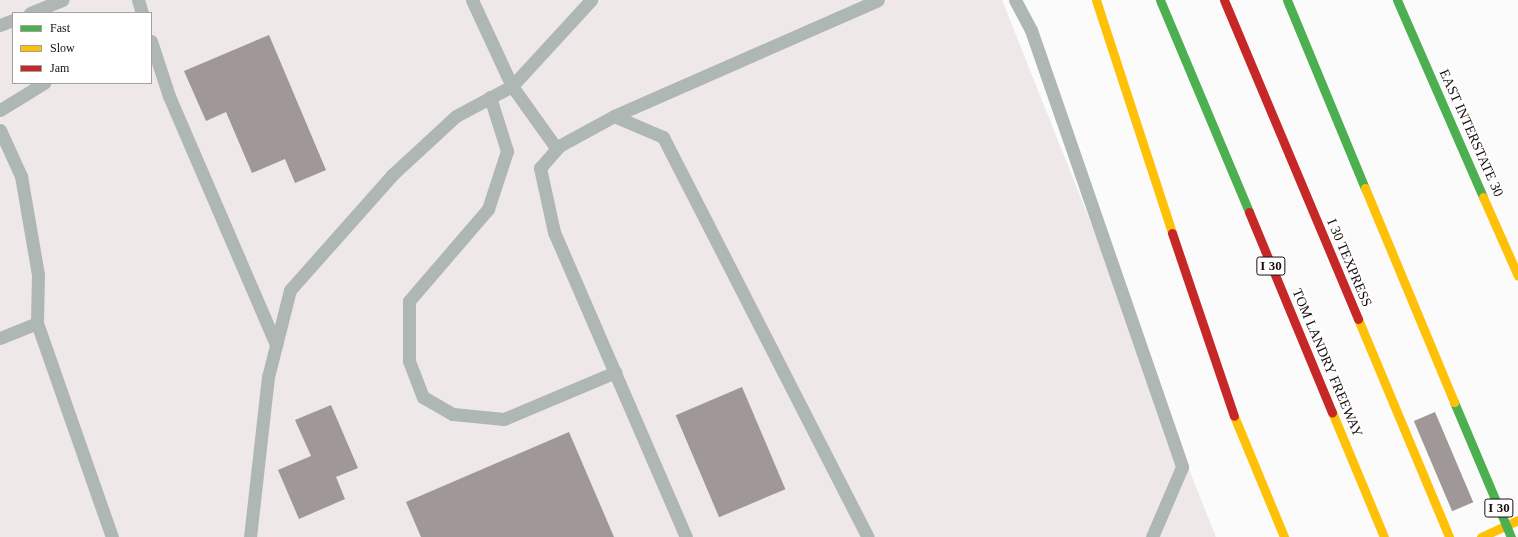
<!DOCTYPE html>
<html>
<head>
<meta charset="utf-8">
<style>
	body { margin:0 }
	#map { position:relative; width:1518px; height:537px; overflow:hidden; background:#fbfbfb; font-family:Georgia,serif }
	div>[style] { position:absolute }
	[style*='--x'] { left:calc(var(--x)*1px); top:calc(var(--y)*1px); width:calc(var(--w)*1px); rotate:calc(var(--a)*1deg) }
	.built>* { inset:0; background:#eee8e8 }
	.building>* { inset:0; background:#a09797; transform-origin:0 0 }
	.lane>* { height:13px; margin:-6.5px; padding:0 6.5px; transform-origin:6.5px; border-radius:6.5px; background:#afb7b4 }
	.fast>* { height:9px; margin:-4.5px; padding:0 4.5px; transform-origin:4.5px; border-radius:4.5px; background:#4caf50 }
	.slow>* { height:9px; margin:-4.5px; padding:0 4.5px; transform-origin:4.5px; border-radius:4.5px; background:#ffc107 }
	.jam>* { height:9px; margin:-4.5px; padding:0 4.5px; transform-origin:4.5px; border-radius:4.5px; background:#c62828 }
	.fast-bridge>* { height:9px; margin:-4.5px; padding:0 4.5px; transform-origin:4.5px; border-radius:4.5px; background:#4caf50 }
	span { translate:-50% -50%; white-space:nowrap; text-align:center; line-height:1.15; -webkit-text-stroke:4px #fff; paint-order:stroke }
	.shield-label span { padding:1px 3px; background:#fff; border:1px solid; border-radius:3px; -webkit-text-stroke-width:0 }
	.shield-label { font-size:13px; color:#1a0e0e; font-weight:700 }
	.street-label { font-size:14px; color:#1a0e0e }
	.legend { position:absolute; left:12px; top:12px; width:140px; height:72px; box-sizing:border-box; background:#fff; border:1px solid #a39f9f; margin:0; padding:5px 7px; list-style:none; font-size:12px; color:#1a0e0e }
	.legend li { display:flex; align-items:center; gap:8px; height:20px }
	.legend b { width:20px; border:1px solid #a39f9f }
</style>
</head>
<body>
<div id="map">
	<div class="built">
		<div style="clip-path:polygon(evenodd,0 0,1002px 0,1216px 537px,0 537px,0 0,13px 13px,151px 13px,151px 83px,13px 83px,13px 13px)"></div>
	</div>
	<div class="building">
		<div style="clip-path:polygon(269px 35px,326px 170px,295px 183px,285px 159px,252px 173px,226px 112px,206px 121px,184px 71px)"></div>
		<div style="left:742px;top:387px;width:111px;height:72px;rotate:67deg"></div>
		<div style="clip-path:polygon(331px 405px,358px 468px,336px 477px,345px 499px,299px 519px,278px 470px,311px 456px,295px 420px)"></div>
		<div style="left:1435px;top:412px;width:98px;height:23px;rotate:67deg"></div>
		<div style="clip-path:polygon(569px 432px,614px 537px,421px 537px,406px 502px)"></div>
	</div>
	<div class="lane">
		<div style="--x:138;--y:0;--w:14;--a:73"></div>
		<div style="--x:472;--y:0;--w:95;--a:65.1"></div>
		<div style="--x:512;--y:86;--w:77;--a:54.5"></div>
		<div style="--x:1015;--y:0;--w:34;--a:62"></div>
		<div style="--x:1031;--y:30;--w:462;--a:70.9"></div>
		<div style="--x:1182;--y:467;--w:76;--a:113.2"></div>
		<div style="--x:30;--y:13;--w:35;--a:-22"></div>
		<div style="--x:0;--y:25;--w:14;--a:-21"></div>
		<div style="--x:151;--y:41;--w:58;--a:71.9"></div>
		<div style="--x:169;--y:96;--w:271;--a:66.7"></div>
		<div style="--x:490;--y:97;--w:57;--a:72.5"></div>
		<div style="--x:507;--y:151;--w:61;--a:108.1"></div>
		<div style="--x:488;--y:209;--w:121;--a:130.7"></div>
		<div style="--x:409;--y:301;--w:60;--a:90"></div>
		<div style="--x:409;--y:361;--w:39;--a:69"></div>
		<div style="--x:423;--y:397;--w:34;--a:30"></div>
		<div style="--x:453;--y:414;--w:51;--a:5.6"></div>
		<div style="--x:504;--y:419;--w:121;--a:-22.9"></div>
		<div style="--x:0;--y:110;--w:52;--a:-31.5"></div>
		<div style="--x:614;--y:116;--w:288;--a:-23.7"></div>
		<div style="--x:0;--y:130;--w:51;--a:65.5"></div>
		<div style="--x:21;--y:176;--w:99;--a:80.2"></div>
		<div style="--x:38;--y:274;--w:49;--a:91.2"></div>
		<div style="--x:37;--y:323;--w:227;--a:70.7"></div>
		<div style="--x:0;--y:338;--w:40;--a:-22"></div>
		<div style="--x:250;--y:537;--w:161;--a:-83.6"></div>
		<div style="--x:268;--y:377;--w:90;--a:-75.8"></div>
		<div style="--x:290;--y:290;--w:154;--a:-48.4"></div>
		<div style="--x:392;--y:175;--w:87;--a:-42.7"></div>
		<div style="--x:456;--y:116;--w:64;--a:-28.2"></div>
		<div style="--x:512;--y:86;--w:117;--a:-47.4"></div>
		<div style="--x:686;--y:537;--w:332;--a:-113.4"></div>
		<div style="--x:554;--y:232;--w:66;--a:-102.3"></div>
		<div style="--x:540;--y:168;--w:29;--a:-49"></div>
		<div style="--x:559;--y:146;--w:63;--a:-28.6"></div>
		<div style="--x:614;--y:116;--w:53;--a:23.2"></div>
		<div style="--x:663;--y:137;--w:449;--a:62.9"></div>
	</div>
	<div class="fast">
		<div style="--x:1160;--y:0;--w:230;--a:67.2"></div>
		<div style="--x:1287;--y:0;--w:204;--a:67.5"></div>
		<div style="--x:1397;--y:0;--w:215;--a:66.4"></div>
		<div style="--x:1454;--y:402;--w:85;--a:67.1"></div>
	</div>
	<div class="slow">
		<div style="--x:1096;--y:0;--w:245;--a:71.9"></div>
		<div style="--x:1365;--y:188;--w:232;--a:67.4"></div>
		<div style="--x:1483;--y:197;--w:86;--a:66.1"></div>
		<div style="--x:1358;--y:319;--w:236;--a:67.3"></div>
		<div style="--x:1332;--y:412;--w:135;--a:67.4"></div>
		<div style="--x:1234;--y:416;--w:131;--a:67.5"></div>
		<div style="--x:1481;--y:537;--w:41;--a:-24.7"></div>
	</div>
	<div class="jam">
		<div style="--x:1224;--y:0;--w:346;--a:67.2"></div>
		<div style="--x:1249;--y:212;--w:217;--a:67.5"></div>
		<div style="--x:1172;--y:233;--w:193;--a:71.3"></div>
	</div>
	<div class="fast-bridge">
		<div style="--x:1487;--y:480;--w:62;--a:67.2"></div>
	</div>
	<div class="shield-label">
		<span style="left:1271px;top:266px">I 30</span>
		<span style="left:1499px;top:508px">I 30</span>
	</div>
	<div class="street-label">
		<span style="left:1471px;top:133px;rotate:66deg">EAST INTERSTATE 30</span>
		<span style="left:1349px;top:263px;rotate:67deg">I 30 TEXPRESS</span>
		<span style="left:1327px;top:363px;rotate:67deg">TOM LANDRY FREEWAY</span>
	</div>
	<ul class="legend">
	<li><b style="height:5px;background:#4caf50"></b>Fast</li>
	<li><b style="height:5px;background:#ffc107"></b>Slow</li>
	<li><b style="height:5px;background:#c62828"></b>Jam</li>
	</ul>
</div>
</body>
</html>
